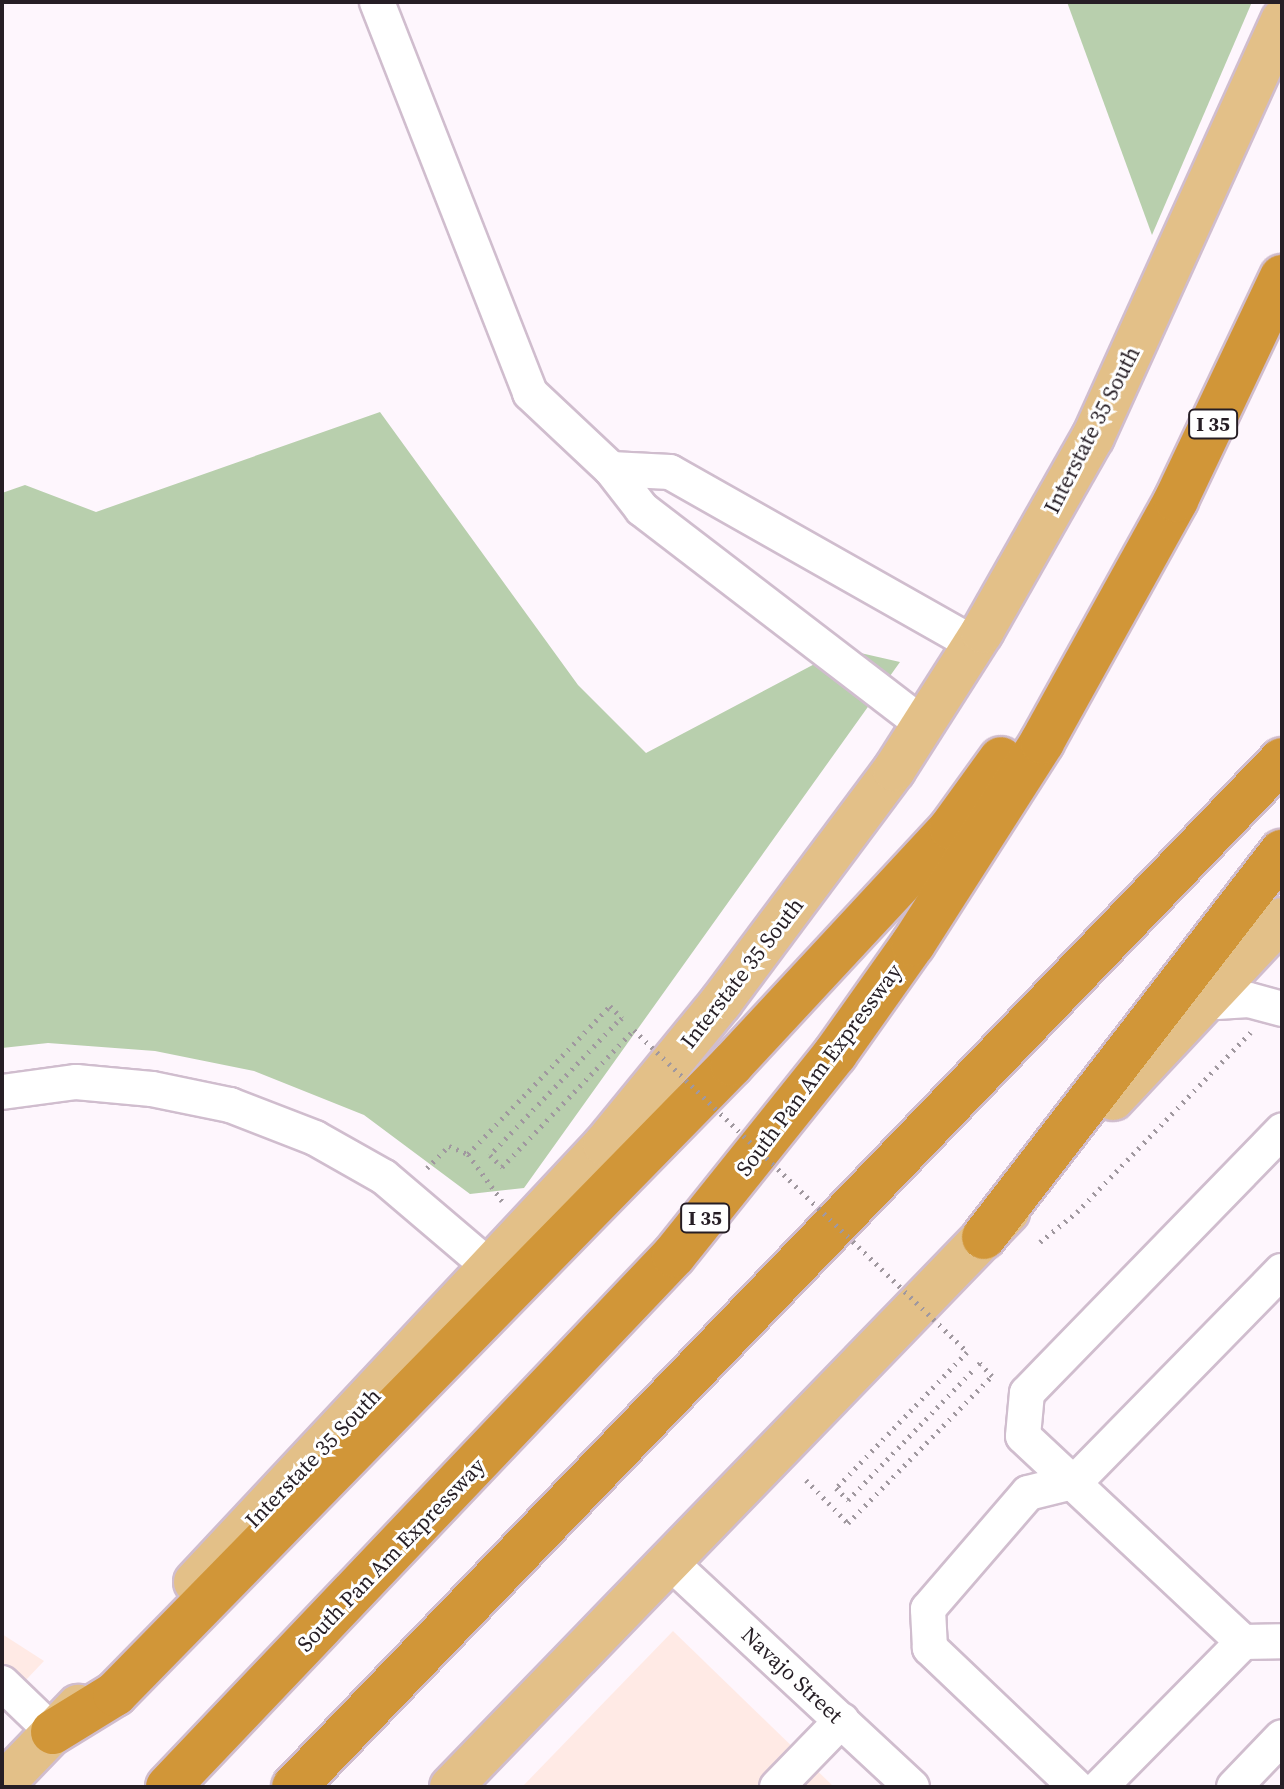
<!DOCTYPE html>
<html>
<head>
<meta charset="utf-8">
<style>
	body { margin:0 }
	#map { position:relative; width:1284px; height:1789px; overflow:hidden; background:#fef6fd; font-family:"Source Serif 4",serif }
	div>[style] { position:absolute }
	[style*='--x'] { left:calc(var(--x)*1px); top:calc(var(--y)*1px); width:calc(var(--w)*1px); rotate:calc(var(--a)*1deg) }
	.commercial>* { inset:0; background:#ffeae5 }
	.green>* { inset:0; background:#b8cfad }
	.path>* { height:5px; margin-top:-2.5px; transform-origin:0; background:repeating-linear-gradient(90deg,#a0989f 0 2px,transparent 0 8px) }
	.roads { filter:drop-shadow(2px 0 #d0bdce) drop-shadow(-2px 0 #d0bdce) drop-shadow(0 2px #d0bdce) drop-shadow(0 -2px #d0bdce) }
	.minor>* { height:34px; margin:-17px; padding:0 17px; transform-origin:17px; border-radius:17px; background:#fff }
	.major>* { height:42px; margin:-21px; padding:0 21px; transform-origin:21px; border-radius:21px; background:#e3c088 }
	.highway>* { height:44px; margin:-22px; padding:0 22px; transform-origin:22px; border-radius:22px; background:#d19638 }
	.path-bridge>* { height:5px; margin-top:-2.5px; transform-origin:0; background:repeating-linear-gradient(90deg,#a0989f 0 2px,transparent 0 8px) }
	span { translate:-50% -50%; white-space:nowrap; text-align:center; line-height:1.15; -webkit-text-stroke:6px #fff; paint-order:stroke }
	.shield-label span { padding:2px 6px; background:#fff; border:2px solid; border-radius:6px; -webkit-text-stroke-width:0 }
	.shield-label { font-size:20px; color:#261e25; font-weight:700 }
	.street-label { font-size:22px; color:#261e25 }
	.frame { position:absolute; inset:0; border:4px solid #261e25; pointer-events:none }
</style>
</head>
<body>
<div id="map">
	<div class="commercial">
		<div style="clip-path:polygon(673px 1631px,834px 1787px,522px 1787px)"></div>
		<div style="clip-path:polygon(2px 1634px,44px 1661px,2px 1705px)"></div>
	</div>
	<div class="green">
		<div style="clip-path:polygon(1067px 2px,1252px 2px,1152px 235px)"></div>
		<div style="clip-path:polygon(380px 412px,578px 685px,646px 753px,843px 649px,900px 662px,524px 1188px,470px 1194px,364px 1115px,254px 1071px,155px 1051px,48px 1043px,2px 1048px,2px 493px,25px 485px,96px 512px)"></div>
	</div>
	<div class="path">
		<div style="--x:468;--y:1154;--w:205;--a:-46.2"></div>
		<div style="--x:610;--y:1006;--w:17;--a:45"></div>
		<div style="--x:622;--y:1018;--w:6;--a:141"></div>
		<div style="--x:427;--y:1168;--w:31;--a:-45"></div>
		<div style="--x:449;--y:1146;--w:21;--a:23"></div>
		<div style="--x:468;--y:1154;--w:58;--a:54.1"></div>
		<div style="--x:1040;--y:1242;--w:48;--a:-39"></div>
		<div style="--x:1077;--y:1212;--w:250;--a:-46"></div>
		<div style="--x:806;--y:1480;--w:60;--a:45.7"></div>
		<div style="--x:848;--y:1523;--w:206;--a:-45.6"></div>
		<div style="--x:992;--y:1376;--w:18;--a:-133"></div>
		<div style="--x:980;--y:1363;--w:7;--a:135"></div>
	</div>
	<div class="roads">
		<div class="minor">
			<div style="--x:377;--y:2;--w:420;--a:68.6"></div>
			<div style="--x:530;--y:393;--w:111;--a:43.2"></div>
			<div style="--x:611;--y:469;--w:51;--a:52.2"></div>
			<div style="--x:642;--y:509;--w:354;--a:37.5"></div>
			<div style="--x:611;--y:469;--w:59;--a:2.9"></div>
			<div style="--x:670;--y:472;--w:349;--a:29.5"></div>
			<div style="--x:1201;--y:1003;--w:48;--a:-3.6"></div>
			<div style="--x:1249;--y:1000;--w:34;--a:15"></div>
			<div style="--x:2;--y:1092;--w:75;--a:-7.7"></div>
			<div style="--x:76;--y:1082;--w:76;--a:5.3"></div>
			<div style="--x:152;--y:1089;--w:80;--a:11.6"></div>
			<div style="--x:230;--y:1105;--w:91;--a:21.2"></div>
			<div style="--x:315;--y:1138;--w:79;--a:29.5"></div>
			<div style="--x:384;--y:1177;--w:142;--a:40.4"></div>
			<div style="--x:671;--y:1563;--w:329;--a:42.9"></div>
			<div style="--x:1243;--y:1642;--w:39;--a:-1"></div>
			<div style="--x:2;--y:1683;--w:71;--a:43.9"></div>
			<div style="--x:777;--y:1787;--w:93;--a:-45.9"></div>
			<div style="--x:1076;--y:1787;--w:202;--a:-136.4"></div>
			<div style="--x:930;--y:1648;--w:39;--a:-93"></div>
			<div style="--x:928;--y:1609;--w:153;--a:-49.2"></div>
			<div style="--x:1028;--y:1493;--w:49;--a:-14"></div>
			<div style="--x:1076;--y:1481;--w:294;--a:-45.6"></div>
			<div style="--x:1100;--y:1787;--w:204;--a:-45.4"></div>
			<div style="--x:1243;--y:1642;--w:301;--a:-136.9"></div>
			<div style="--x:1023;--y:1436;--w:43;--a:-84.7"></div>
			<div style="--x:1027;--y:1393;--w:366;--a:-45.8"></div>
			<div style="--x:1234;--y:1787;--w:69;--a:-46.2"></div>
		</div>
		<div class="major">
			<div style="--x:1113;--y:1099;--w:247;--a:-46.8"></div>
			<div style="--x:195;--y:1582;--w:599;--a:-46.9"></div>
			<div style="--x:604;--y:1145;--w:185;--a:-50.7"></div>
			<div style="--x:721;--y:1002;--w:289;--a:-53.3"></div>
			<div style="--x:894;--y:770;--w:164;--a:-57.5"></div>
			<div style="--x:982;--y:632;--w:224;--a:-60.4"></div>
			<div style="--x:1093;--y:437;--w:458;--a:-65.6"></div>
			<div style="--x:2;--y:1785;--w:110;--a:-46.1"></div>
			<div style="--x:451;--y:1787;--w:801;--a:-45.91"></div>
		</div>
		<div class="highway">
			<div style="--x:984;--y:1237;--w:487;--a:-52.3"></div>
			<div style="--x:53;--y:1732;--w:73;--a:-31.5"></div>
			<div style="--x:115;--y:1694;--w:882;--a:-45.6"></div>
			<div style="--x:732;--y:1064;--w:322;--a:-47.1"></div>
			<div style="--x:951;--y:828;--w:85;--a:-54.1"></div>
			<div style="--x:168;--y:1787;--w:734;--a:-46.43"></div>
			<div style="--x:674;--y:1255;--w:258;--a:-51.3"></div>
			<div style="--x:835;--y:1054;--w:135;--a:-54.7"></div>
			<div style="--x:913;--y:944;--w:240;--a:-57.4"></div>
			<div style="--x:1042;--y:742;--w:277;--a:-61"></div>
			<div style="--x:1176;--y:500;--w:247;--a:-64.6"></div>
			<div style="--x:294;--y:1787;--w:1425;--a:-46.11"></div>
		</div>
	</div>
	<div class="path-bridge">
		<div style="--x:617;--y:1022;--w:184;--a:133.7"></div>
		<div style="--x:490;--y:1155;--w:17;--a:45"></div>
		<div style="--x:502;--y:1167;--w:190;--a:-46.1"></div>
		<div style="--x:634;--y:1030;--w:463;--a:44"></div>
		<div style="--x:967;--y:1352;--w:189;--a:133.9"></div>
		<div style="--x:836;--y:1488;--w:17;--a:45"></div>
		<div style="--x:848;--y:1500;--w:183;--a:-46.1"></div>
	</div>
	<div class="shield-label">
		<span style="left:1213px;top:424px">I 35</span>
		<span style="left:705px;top:1218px">I 35</span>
	</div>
	<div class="street-label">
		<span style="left:1092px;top:430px;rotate:-63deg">Interstate 35 South</span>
		<span style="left:742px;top:973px;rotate:-52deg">Interstate 35 South</span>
		<span style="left:819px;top:1070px;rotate:-53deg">South Pan Am Expressway</span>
		<span style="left:313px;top:1458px;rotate:-46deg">Interstate 35 South</span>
		<span style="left:391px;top:1555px;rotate:-46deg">South Pan Am Expressway</span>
		<span style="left:792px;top:1675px;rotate:43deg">Navajo Street</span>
	</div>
	<div class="frame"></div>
</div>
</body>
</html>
